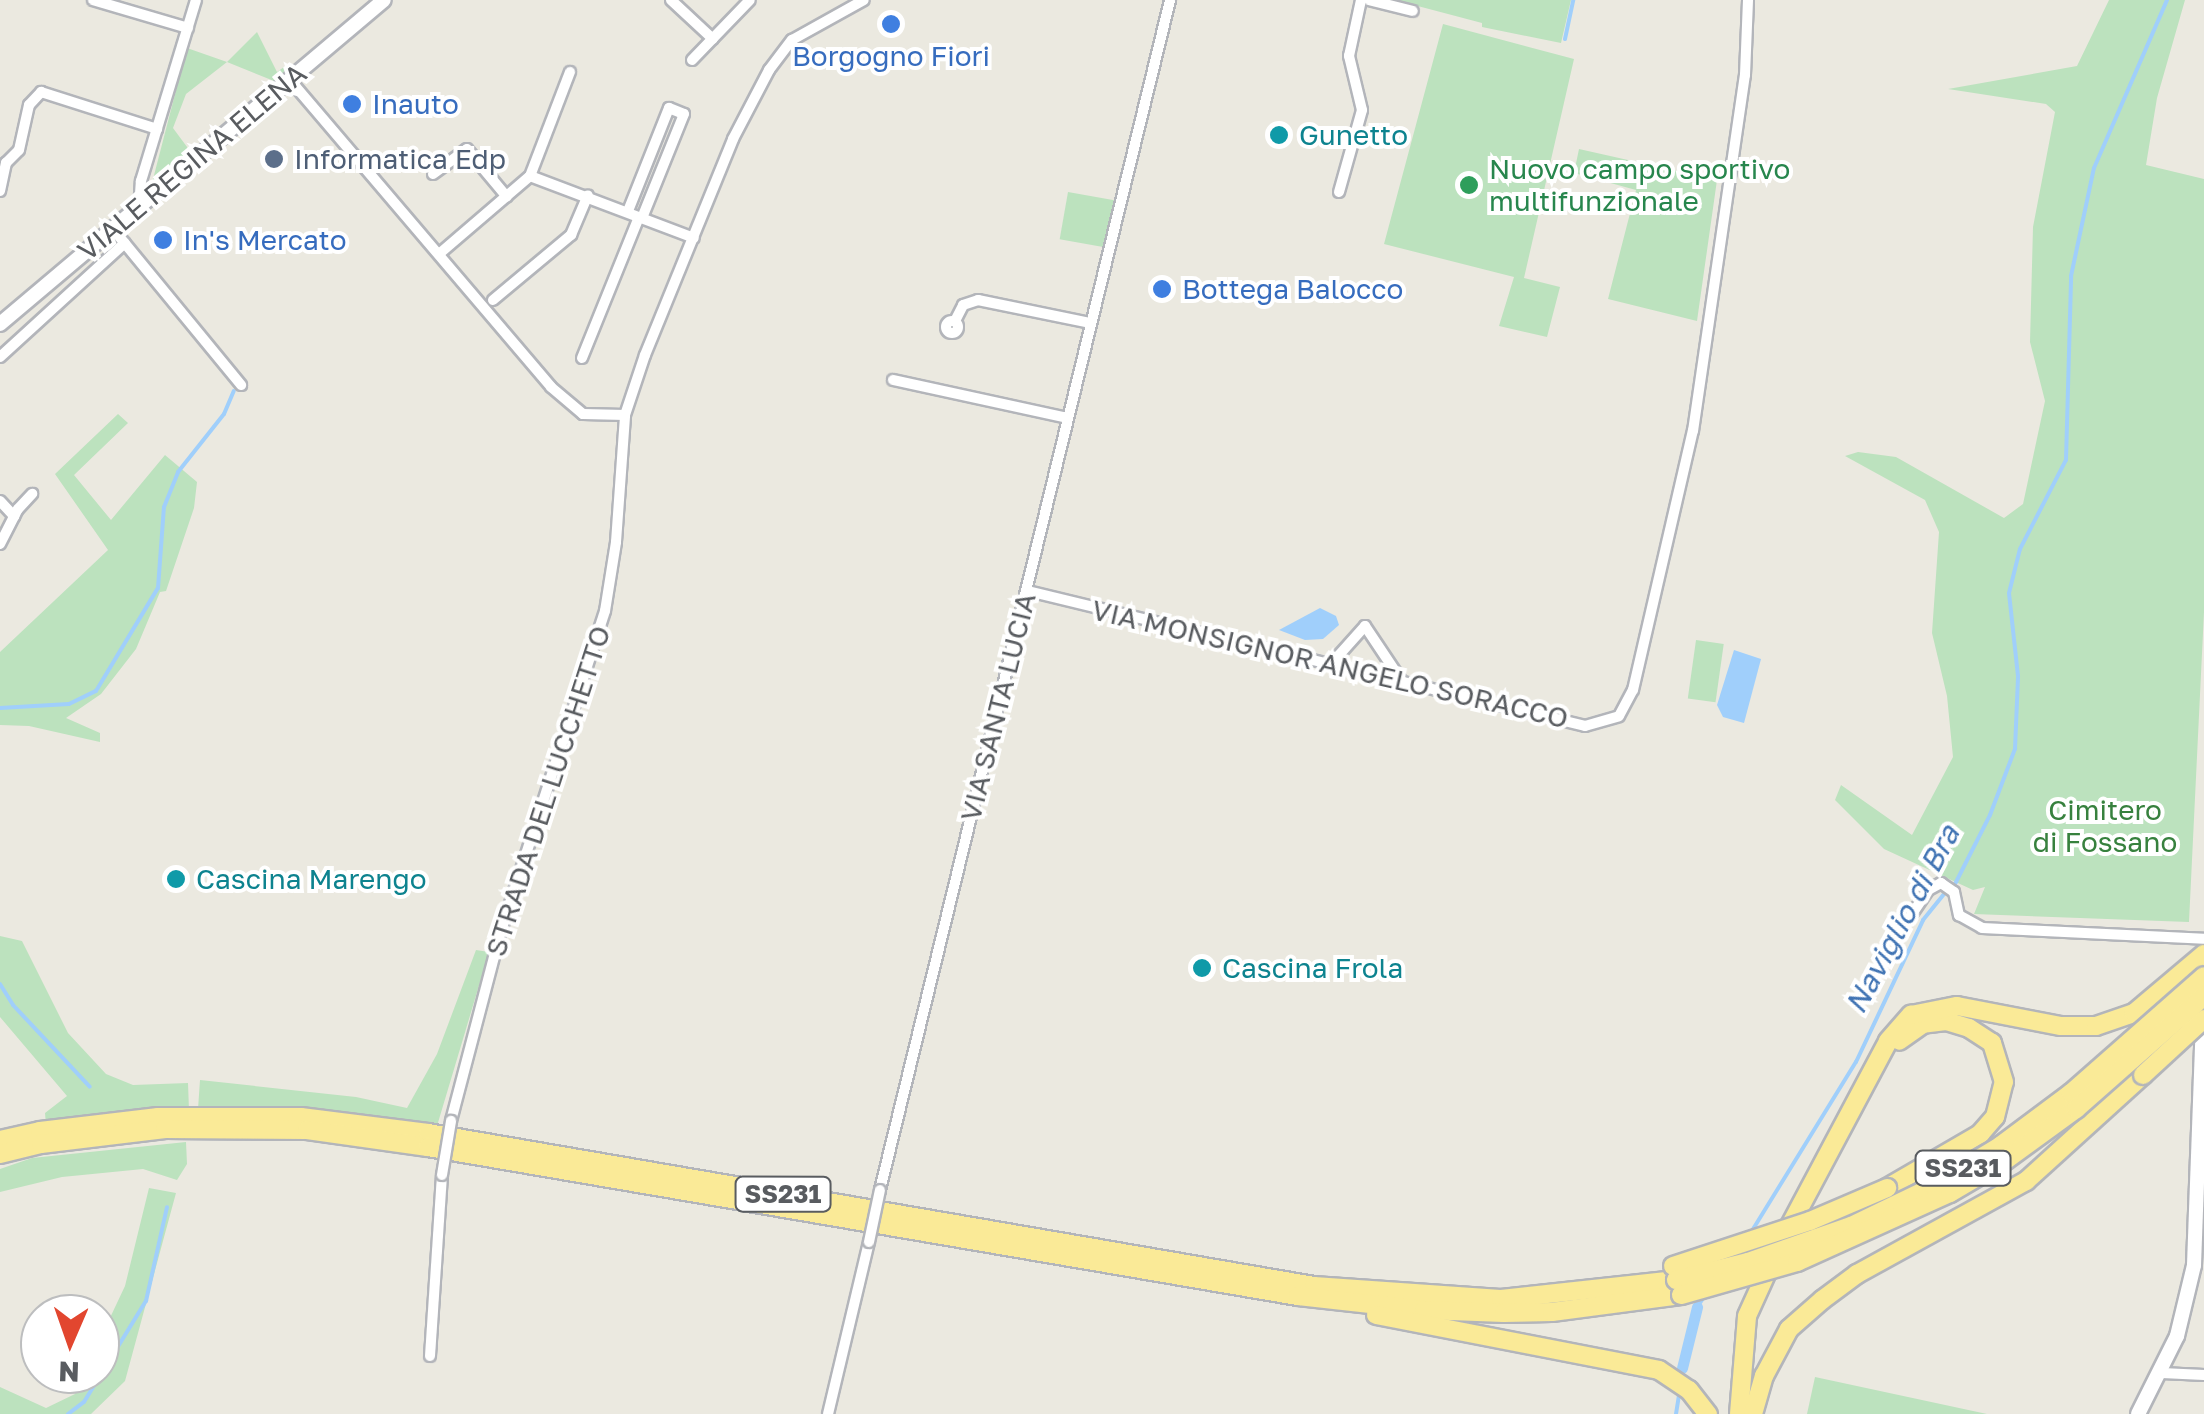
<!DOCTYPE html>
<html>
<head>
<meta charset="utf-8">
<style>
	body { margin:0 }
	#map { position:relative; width:2204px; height:1414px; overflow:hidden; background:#ebe9e0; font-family:"Golos Text",sans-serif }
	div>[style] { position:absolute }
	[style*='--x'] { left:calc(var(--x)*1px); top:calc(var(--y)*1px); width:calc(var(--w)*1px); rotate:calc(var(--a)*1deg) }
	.green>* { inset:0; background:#bce2be; transform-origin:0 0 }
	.water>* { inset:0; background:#a0cffb }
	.stream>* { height:4px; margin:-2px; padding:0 2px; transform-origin:2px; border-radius:2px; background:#a0cffb }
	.canal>* { height:11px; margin:-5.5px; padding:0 5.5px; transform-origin:5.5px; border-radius:5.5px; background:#a0cffb }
	.roads { filter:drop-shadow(2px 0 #b3b5ba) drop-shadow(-2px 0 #b3b5ba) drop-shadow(0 2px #b3b5ba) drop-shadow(0 -2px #b3b5ba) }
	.minor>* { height:10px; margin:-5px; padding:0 5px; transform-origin:5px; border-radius:5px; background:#fff }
	.minor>.ring { margin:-5px; padding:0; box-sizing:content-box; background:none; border:10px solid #fff; border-radius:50% }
	.secondary>* { height:14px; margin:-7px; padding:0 7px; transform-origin:7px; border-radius:7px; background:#fff }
	.trunk>* { height:18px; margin:-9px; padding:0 9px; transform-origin:9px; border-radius:9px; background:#faea97 }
	.bridges { filter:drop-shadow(2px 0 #b3b5ba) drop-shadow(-2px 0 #b3b5ba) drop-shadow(0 2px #b3b5ba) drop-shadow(0 -2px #b3b5ba) }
	.minor-bridge>* { height:10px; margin:-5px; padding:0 5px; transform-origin:5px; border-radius:5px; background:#fff }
	.trunk-bridge>* { height:18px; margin:-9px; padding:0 9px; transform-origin:9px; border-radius:9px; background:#faea97 }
	.dots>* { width:28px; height:28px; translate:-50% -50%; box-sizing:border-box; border:5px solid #fff; border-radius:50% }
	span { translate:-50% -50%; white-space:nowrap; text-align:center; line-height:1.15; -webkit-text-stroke:8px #fff; paint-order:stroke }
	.shield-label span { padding:2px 8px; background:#fff; border:2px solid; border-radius:8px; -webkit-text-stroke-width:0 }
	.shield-label { font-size:25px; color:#595c60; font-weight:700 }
	.shop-label { font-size:28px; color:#366cbe }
	.left { translate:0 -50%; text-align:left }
	.culture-label { font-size:28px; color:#0d838f }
	.service-label { font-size:28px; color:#4e5e75 }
	.street-label { font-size:28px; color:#595c60 }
	.leisure-label { font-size:28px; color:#27864d }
	.park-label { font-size:28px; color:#37813e }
	.water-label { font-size:30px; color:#4174b4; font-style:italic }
	.north { position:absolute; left:20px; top:1294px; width:100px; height:100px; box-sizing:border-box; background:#fff; border:2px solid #bdbebf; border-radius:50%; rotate:182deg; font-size:28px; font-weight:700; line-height:40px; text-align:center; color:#595c60 }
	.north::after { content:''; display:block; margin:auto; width:35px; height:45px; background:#e2462f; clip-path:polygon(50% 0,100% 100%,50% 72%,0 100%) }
</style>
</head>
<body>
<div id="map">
	<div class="green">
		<div style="clip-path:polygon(1395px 0,1571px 0,1561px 43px,1482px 27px,1482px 23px)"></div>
		<div style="clip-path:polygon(2109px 0,2185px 0,2157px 98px,2146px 165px,2204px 179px,2204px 612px,2189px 922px,1974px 914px,1985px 887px,1973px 890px,1884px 849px,1835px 800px,1841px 785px,1912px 835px,1953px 757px,1947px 696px,1932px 633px,1939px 532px,1925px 500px,1845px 456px,1858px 452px,1896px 457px,2004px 518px,2023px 504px,2045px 401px,2030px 342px,2033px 227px,2055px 112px,2046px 104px,1948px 89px,2077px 66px)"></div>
		<div style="clip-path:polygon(1443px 24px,1574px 59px,1524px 278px,1560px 287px,1547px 337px,1499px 326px,1514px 277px,1384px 244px)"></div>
		<div style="clip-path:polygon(257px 32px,277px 72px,288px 64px,290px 67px,274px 81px,227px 62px,186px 94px,173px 128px,190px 151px,152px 183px,187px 48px,227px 62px)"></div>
		<div style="clip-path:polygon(1579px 149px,1717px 180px,1697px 321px,1608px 299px,1636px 190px,1574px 173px)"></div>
		<div style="left:1068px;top:192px;width:47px;height:48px;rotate:10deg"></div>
		<div style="clip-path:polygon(118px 414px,128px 423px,74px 475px,111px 520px,165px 455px,197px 482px,194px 508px,166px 591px,160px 592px,136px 649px,101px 694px,66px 718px,100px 733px,100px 742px,29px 726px,0 725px,0 652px,108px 550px,55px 474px)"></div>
		<div style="left:1696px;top:640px;width:28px;height:59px;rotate:8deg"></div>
		<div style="clip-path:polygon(0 936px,22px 941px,68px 1033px,106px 1074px,133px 1085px,188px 1083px,189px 1110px,46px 1125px,45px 1113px,67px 1096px,0 1017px)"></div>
		<div style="clip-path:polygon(476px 950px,489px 952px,437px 1126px,342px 1111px,198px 1109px,200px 1080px,356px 1097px,407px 1108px,437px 1054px)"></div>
		<div style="clip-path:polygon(186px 1142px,187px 1164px,177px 1180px,143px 1169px,62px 1177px,0 1192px,0 1169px,32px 1158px)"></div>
		<div style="clip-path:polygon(149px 1188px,176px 1193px,125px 1381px,91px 1414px,0 1414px,0 1387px,46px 1408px,75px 1394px,84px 1374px,100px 1374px,100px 1339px,125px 1286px)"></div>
		<div style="clip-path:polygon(1815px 1377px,1987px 1414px,1807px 1414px)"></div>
	</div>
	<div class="water">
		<div style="clip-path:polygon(1320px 608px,1336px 616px,1339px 625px,1323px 639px,1305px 640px,1279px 630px)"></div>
		<div style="clip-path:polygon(1734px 650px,1761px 659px,1744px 723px,1723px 717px,1717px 705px)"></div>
	</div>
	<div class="stream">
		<div style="--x:1565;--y:39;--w:40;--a:-78"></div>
		<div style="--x:0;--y:708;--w:69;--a:-3.3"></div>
		<div style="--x:69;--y:704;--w:30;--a:-26"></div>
		<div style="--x:96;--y:691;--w:120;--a:-59"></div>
		<div style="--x:158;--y:588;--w:81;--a:-85.8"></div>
		<div style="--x:164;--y:507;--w:38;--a:-68"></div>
		<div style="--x:178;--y:472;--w:74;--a:-51.6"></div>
		<div style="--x:224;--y:414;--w:25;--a:-67"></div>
		<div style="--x:1954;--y:886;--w:80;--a:-63.1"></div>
		<div style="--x:1990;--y:815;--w:71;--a:-69.3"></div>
		<div style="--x:2015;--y:749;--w:73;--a:-87.6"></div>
		<div style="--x:2018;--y:676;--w:83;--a:-96.2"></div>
		<div style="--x:2009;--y:593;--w:45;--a:-76"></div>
		<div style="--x:2020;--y:549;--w:100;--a:-62.7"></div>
		<div style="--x:2066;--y:460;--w:184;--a:-88.4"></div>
		<div style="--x:2071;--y:276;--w:110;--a:-78"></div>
		<div style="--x:2094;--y:168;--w:183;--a:-66.5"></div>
		<div style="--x:0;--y:984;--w:25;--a:58"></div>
		<div style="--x:13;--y:1005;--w:112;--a:46.8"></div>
		<div style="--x:1750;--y:1234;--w:202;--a:-58.4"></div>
		<div style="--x:1856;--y:1062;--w:157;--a:-64.7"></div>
		<div style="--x:1923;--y:920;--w:36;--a:-51"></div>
		<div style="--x:1697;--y:1307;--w:16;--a:-55"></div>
		<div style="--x:68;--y:1414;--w:20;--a:-37"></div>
		<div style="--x:84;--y:1402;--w:119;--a:-58.5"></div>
		<div style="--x:146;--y:1301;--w:96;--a:-77.4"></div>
		<div style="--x:1676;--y:1414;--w:19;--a:-81"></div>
	</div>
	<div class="canal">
		<div style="--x:1682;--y:1368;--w:63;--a:-76.2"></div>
	</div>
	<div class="roads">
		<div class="minor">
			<div style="--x:93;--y:0;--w:99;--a:16.4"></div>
			<div style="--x:671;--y:0;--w:57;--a:42.9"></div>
			<div style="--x:1369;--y:0;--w:45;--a:14"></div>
			<div style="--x:692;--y:60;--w:83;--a:-46"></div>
			<div style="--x:570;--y:72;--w:111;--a:111"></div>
			<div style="--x:530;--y:176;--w:175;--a:20.7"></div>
			<div style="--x:290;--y:80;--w:403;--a:49.6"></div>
			<div style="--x:551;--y:387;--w:42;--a:40.2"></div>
			<div style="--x:583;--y:414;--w:42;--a:1.4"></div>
			<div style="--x:433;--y:174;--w:42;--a:-36.3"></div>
			<div style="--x:467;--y:149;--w:62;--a:50.2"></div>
			<div style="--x:0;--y:191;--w:29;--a:-78"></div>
			<div style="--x:6;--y:163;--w:18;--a:-45"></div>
			<div style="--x:19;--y:150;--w:46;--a:-77.5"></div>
			<div style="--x:29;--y:105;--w:18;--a:-47"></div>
			<div style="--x:41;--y:92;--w:122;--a:17.7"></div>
			<div style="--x:1339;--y:192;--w:85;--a:-74.3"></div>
			<div style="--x:1362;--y:110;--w:56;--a:-103.5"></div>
			<div style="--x:1349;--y:56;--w:57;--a:-77.9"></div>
			<div style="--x:139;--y:208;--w:27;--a:-86"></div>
			<div style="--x:141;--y:181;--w:189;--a:-73.1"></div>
			<div style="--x:628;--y:211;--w:111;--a:-68.3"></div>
			<div style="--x:669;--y:108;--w:16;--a:22"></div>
			<div style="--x:684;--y:114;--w:112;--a:112"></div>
			<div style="--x:113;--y:229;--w:202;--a:50.6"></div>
			<div style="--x:439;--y:254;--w:120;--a:-40.6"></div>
			<div style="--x:493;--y:300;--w:102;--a:-39.8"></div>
			<div style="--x:571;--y:235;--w:43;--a:-67"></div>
			<div class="ring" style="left:946px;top:321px;width:2px;height:2px"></div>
			<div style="--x:955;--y:321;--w:18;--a:-63"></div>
			<div style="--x:963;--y:305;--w:16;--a:-18"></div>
			<div style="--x:978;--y:300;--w:114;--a:11.6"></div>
			<div style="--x:0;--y:357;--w:169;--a:-42.4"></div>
			<div style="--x:582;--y:358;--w:152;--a:-68"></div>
			<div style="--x:893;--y:380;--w:178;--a:12.3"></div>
			<div style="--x:0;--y:501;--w:21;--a:47"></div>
			<div style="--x:0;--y:544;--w:39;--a:-63"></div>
			<div style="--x:18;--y:509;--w:21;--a:-47"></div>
			<div style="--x:1028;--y:591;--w:573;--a:13.62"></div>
			<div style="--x:1585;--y:726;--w:35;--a:-16"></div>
			<div style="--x:1619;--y:716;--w:30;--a:-62"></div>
			<div style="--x:1633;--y:690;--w:266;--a:-77"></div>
			<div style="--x:1693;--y:431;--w:360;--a:-81.7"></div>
			<div style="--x:1745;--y:75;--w:75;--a:-87.7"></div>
			<div style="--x:1331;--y:664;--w:51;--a:-48.2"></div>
			<div style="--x:1365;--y:626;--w:65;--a:56.3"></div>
			<div style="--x:1910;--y:917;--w:32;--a:-56"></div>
			<div style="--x:1928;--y:890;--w:15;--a:-28"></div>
			<div style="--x:1941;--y:883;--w:16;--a:35"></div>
			<div style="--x:1954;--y:892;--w:24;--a:78"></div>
			<div style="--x:1959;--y:915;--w:26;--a:29"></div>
			<div style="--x:1982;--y:928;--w:222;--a:2.8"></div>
			<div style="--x:451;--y:1121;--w:196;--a:-75.3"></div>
			<div style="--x:501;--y:931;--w:336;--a:-72"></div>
			<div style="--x:605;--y:611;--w:70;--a:-80.9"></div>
			<div style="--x:616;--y:542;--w:127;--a:-85.9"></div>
			<div style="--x:625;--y:415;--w:63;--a:-71.6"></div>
			<div style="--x:645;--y:355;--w:233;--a:-67.8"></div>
			<div style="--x:733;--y:139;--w:78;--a:-62.4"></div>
			<div style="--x:769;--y:70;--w:38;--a:-53"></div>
			<div style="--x:792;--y:40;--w:82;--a:-29.1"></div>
			<div style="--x:880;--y:1190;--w:1225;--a:-76.3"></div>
			<div style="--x:430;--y:1356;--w:181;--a:-86.2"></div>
			<div style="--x:2162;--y:1373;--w:42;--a:2.7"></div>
			<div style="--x:828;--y:1414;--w:177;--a:-76.6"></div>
		</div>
		<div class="secondary">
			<div style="--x:0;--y:324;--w:502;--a:-40.16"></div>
			<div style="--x:2138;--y:1414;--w:87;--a:-63.4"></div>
			<div style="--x:2177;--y:1336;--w:73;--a:-76.5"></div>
			<div style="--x:2194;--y:1265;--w:274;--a:-87.9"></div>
		</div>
		<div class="trunk">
			<div style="--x:0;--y:1140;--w:41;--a:-12.7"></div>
			<div style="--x:40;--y:1131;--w:119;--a:-6.8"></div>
			<div style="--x:158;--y:1117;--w:143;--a:0"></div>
			<div style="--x:301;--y:1117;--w:128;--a:7.2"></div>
			<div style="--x:428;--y:1133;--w:899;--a:9.8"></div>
			<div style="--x:1314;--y:1286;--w:187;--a:4"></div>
			<div style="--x:1501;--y:1299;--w:176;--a:-6.2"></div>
			<div style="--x:0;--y:1154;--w:42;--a:-13.7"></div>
			<div style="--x:41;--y:1144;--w:125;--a:-6.9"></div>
			<div style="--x:165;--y:1129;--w:142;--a:0.4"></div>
			<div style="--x:307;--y:1130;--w:122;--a:8"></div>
			<div style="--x:428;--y:1147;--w:883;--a:9.72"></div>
			<div style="--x:1298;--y:1296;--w:127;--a:6.3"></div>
			<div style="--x:1424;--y:1310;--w:80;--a:2.1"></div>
			<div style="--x:1504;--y:1313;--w:48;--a:-1.2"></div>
			<div style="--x:1552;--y:1312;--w:130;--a:-7.5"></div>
			<div style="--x:1887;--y:1188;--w:108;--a:-30.1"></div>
			<div style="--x:1980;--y:1134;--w:23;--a:-49"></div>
			<div style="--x:1995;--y:1117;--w:36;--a:-76"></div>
			<div style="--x:2004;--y:1082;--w:41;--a:-107.1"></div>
			<div style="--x:1992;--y:1043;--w:27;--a:-147"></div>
			<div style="--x:1969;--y:1028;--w:24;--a:-163"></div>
			<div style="--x:1946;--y:1021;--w:23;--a:173"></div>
			<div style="--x:1923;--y:1024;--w:29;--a:145"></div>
			<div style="--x:1784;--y:1237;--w:222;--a:-62"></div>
			<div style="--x:1888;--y:1041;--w:35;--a:-49"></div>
			<div style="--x:1911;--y:1015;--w:47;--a:-11.1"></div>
			<div style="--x:1957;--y:1006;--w:106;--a:10.9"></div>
			<div style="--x:2061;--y:1026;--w:35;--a:0"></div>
			<div style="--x:2096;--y:1026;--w:40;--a:-18.9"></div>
			<div style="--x:2134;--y:1013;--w:92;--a:-40.1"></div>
			<div style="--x:1376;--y:1315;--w:288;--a:11"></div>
			<div style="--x:1659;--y:1370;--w:36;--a:34"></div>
			<div style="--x:1689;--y:1390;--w:31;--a:52"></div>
			<div style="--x:1739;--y:1414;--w:98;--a:-85.3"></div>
			<div style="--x:1747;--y:1316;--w:60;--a:-65.6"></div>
			<div style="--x:1753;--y:1414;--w:40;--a:-74"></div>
			<div style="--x:1764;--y:1376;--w:53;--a:-62"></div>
			<div style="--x:1789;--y:1329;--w:44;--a:-41.3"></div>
			<div style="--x:1822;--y:1300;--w:44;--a:-36.6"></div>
			<div style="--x:1857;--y:1274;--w:193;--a:-28.8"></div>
			<div style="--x:2026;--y:1181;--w:158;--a:-42.2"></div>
		</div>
	</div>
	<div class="bridges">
		<div class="minor-bridge">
			<div style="--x:442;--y:1175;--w:55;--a:-80.5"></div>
			<div style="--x:869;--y:1242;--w:53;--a:-78.1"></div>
		</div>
		<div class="trunk-bridge">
			<div style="--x:2143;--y:1075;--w:83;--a:-42.6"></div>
			<div style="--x:1673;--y:1266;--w:144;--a:-18.2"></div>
			<div style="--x:1810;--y:1221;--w:84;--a:-23.2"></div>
			<div style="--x:1676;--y:1280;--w:74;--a:-14"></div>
			<div style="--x:1748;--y:1262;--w:109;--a:-19.3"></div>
			<div style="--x:1851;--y:1226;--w:92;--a:-25.7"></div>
			<div style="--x:1934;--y:1186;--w:77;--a:-31.2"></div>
			<div style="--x:2000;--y:1146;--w:89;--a:-36.7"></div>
			<div style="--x:2071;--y:1093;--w:177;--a:-41.3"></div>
			<div style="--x:1681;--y:1295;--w:121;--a:-15.9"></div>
			<div style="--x:1797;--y:1262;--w:168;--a:-24.3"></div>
			<div style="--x:1950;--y:1193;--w:65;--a:-30.5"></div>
			<div style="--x:2006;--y:1160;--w:87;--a:-36.1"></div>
			<div style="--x:2076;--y:1109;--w:171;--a:-41.4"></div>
		</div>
	</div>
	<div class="dots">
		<div style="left:891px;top:24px;background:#3f7fe0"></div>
		<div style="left:352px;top:104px;background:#3f7fe0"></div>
		<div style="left:1279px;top:135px;background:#0f9aa8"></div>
		<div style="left:274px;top:159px;background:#5c6f8a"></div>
		<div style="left:1469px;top:185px;background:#2e9e5b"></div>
		<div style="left:163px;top:240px;background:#3f7fe0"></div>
		<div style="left:1162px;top:289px;background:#3f7fe0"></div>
		<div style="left:176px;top:879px;background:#0f9aa8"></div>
		<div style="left:1202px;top:968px;background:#0f9aa8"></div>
	</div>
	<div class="shield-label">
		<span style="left:1963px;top:1168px">SS231</span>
		<span style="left:783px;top:1194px">SS231</span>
	</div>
	<div class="shop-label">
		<span style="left:891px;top:56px">Borgogno Fiori</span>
		<span class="left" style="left:372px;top:104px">Inauto</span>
		<span class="left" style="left:183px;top:240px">In's Mercato</span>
		<span class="left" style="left:1182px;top:289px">Bottega Balocco</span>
	</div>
	<div class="culture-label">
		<span class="left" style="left:1299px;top:135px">Gunetto</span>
		<span class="left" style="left:196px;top:879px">Cascina Marengo</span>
		<span class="left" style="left:1222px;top:968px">Cascina Frola</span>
	</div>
	<div class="service-label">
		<span class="left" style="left:294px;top:159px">Informatica Edp</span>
	</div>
	<div class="street-label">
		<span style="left:192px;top:162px;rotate:-40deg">VIALE REGINA ELENA</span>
		<span style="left:1330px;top:664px;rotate:13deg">VIA MONSIGNOR ANGELO SORACCO</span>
		<span style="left:998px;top:707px;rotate:-76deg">VIA SANTA LUCIA</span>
		<span style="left:548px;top:791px;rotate:-72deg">STRADA DEL LUCCHETTO</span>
	</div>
	<div class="leisure-label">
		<span class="left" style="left:1489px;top:185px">Nuovo campo sportivo<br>multifunzionale</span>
	</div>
	<div class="park-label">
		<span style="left:2105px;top:826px">Cimitero<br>di Fossano</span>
	</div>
	<div class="water-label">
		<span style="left:1902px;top:919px;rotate:-62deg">Naviglio di Bra</span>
	</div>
	<div class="north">N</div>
</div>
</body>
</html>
